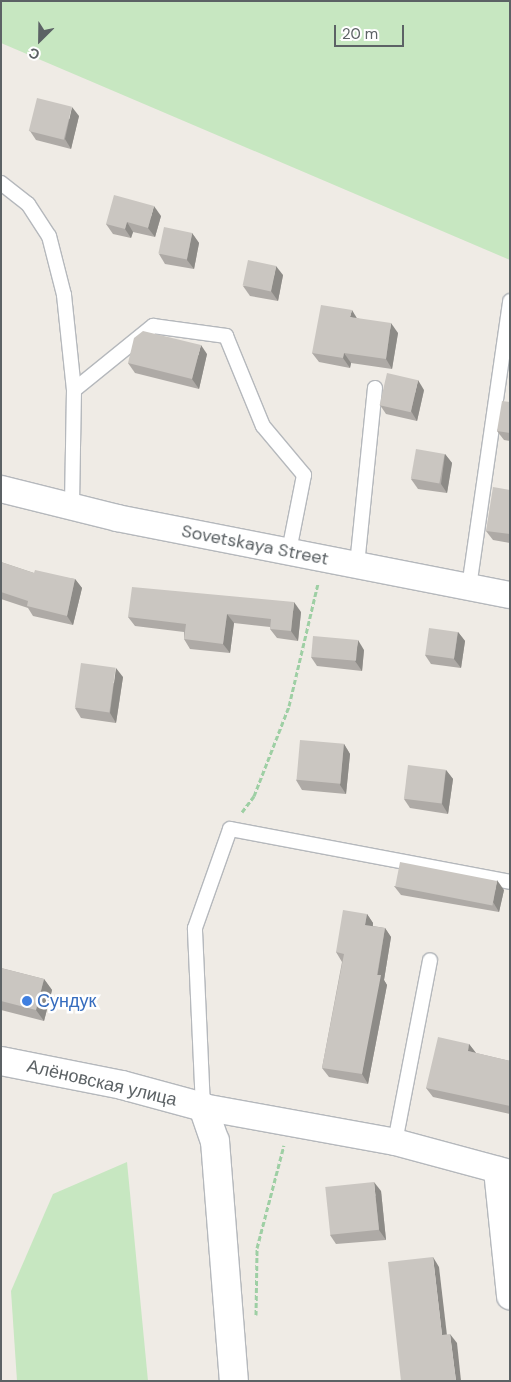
<!DOCTYPE html>
<html>
<head>
<meta charset="utf-8">
<style>
	body { margin:0 }
	#map { position:relative; width:511px; height:1382px; overflow:hidden; background:#efebe5; font-family:"DM Sans",sans-serif }
	div>[style] { position:absolute }
	[style*='--x'] { left:calc(var(--x)*1px); top:calc(var(--y)*1px); width:calc(var(--w)*1px); rotate:calc(var(--a)*1deg) }
	.green>* { inset:0; background:#c7e7c1 }
	.path>* { height:3px; margin-top:-1.5px; transform-origin:0; background:repeating-linear-gradient(90deg,#9ecfa4 0 5px,transparent 0 7.5px) }
	.roads { filter:drop-shadow(1px 0 #b5b8bc) drop-shadow(-1px 0 #b5b8bc) drop-shadow(0 1px #b5b8bc) drop-shadow(0 -1px #b5b8bc) }
	.service>* { height:14px; margin:-7px; padding:0 7px; transform-origin:7px; border-radius:7px; background:#fff }
	.minor>* { height:26px; margin:-13px; padding:0 13px; transform-origin:13px; border-radius:13px; background:#fff }
	.tertiary>* { height:28px; margin:-14px; padding:0 14px; transform-origin:14px; border-radius:14px; background:#fff }
	.wall>* { inset:0; background:#aeaaa6 }
	.shaded-wall>* { inset:0; background:#8d8b87 }
	.building>* { inset:0; background:#cac6c1; transform-origin:0 0 }
	.dots>* { width:14px; height:14px; translate:-50% -50%; box-sizing:border-box; border:2px solid #fff; border-radius:50% }
	span { translate:-50% -50%; white-space:nowrap; text-align:center; line-height:1.15; -webkit-text-stroke:5px #fff; paint-order:stroke }
	.street-label { font-size:18px; color:#5c6265 }
	.shop-label { font-size:18px; color:#366cbe }
	.left { translate:0 -50%; text-align:left }
	.frame { position:absolute; inset:0; border:2px solid #5c6265; pointer-events:none }
	.north { position:absolute; left:15px; top:15px; width:50px; height:50px; -webkit-text-stroke:4px #fff; paint-order:stroke; rotate:203deg; font-size:14px; font-weight:700; line-height:20px; text-align:center; color:#5c6265 }
	.north::after { content:''; display:block; margin:auto; width:18px; height:22px; background:#5c6265; clip-path:polygon(50% 0,100% 100%,50% 72%,0 100%) }
	.scale { position:absolute; left:334px; top:25px; width:70px; height:22px; box-sizing:border-box; border:2px solid #5c6265; border-top:0; padding-left:6px; font-size:15px; line-height:18px; white-space:nowrap; color:#5c6265; -webkit-text-stroke:4px #fff; paint-order:stroke }
</style>
</head>
<body>
<div id="map">
	<div class="green">
		<div style="clip-path:polygon(1px 1px,510px 1px,510px 260px,1px 43px)"></div>
		<div style="clip-path:polygon(127px 1162px,148px 1381px,17px 1381px,11px 1291px,53px 1194px)"></div>
	</div>
	<div class="path">
		<div style="--x:242;--y:812;--w:20;--a:-53"></div>
		<div style="--x:254;--y:796;--w:97;--a:-68.7"></div>
		<div style="--x:289;--y:706;--w:126;--a:-76.7"></div>
		<div style="--x:256;--y:1315;--w:67;--a:-89.1"></div>
		<div style="--x:257;--y:1248;--w:106;--a:-75.3"></div>
	</div>
	<div class="roads">
		<div class="service">
			<div style="--x:1;--y:183;--w:34;--a:38"></div>
			<div style="--x:28;--y:204;--w:38;--a:57"></div>
			<div style="--x:49;--y:236;--w:61;--a:75.7"></div>
			<div style="--x:64;--y:295;--w:96;--a:84"></div>
			<div style="--x:74;--y:390;--w:116;--a:91"></div>
			<div style="--x:74;--y:390;--w:102;--a:-39"></div>
			<div style="--x:153;--y:326;--w:74;--a:7.8"></div>
			<div style="--x:226;--y:336;--w:97;--a:67.7"></div>
			<div style="--x:263;--y:426;--w:64;--a:50.1"></div>
			<div style="--x:304;--y:475;--w:77;--a:101.2"></div>
			<div style="--x:357;--y:565;--w:178;--a:-84.2"></div>
			<div style="--x:469;--y:587;--w:289;--a:-81.8"></div>
			<div style="--x:203;--y:1107;--w:179;--a:-92.6"></div>
			<div style="--x:195;--y:928;--w:105;--a:-70.5"></div>
			<div style="--x:230;--y:829;--w:285;--a:10.7"></div>
			<div style="--x:395;--y:1142;--w:185;--a:-79.1"></div>
		</div>
		<div class="minor">
			<div style="--x:1;--y:489;--w:120;--a:14"></div>
			<div style="--x:117;--y:518;--w:400;--a:11.1"></div>
			<div style="--x:203;--y:1107;--w:195;--a:10.3"></div>
			<div style="--x:395;--y:1142;--w:119;--a:15.1"></div>
			<div style="--x:497;--y:1170;--w:127;--a:84.1"></div>
		</div>
		<div class="tertiary">
			<div style="--x:1;--y:1061;--w:123;--a:11.2"></div>
			<div style="--x:122;--y:1085;--w:84;--a:15.2"></div>
			<div style="--x:203;--y:1107;--w:36;--a:71"></div>
			<div style="--x:215;--y:1141;--w:241;--a:85.5"></div>
		</div>
	</div>
	<div class="wall">
		<div style="clip-path:polygon(79px 116px,71px 149px,36px 140px,30px 131px)"></div>
		<div style="clip-path:polygon(161px 216px,155px 237px,133px 232px,131px 238px,113px 234px,106px 224px)"></div>
		<div style="clip-path:polygon(192px 233px,199px 243px,194px 269px,165px 264px,159px 254px)"></div>
		<div style="clip-path:polygon(283px 275px,278px 301px,250px 296px,243px 286px)"></div>
		<div style="clip-path:polygon(357px 318px,398px 333px,392px 369px,351px 363px,350px 368px,319px 362px,312px 353px)"></div>
		<div style="clip-path:polygon(207px 354px,199px 389px,135px 373px,128px 363px)"></div>
		<div style="clip-path:polygon(424px 390px,417px 421px,386px 414px,380px 405px)"></div>
		<div style="clip-path:polygon(510px 402px,510px 441px,504px 440px,497px 431px)"></div>
		<div style="clip-path:polygon(445px 454px,452px 463px,447px 493px,418px 489px,411px 479px)"></div>
		<div style="clip-path:polygon(510px 490px,510px 543px,493px 540px,486px 531px)"></div>
		<div style="clip-path:polygon(1px 562px,34px 573px,75px 579px,82px 588px,73px 625px,33px 616px,28px 608px,1px 599px)"></div>
		<div style="clip-path:polygon(301px 612px,298px 641px,277px 638px,270px 629px,270px 627px,234px 623px,230px 653px,190px 649px,184px 639px,184px 632px,135px 626px,128px 617px)"></div>
		<div style="clip-path:polygon(458px 632px,465px 641px,461px 668px,431px 664px,425px 655px)"></div>
		<div style="clip-path:polygon(364px 650px,362px 671px,317px 666px,311px 657px)"></div>
		<div style="clip-path:polygon(123px 677px,116px 723px,81px 718px,75px 708px)"></div>
		<div style="clip-path:polygon(344px 744px,350px 754px,346px 794px,302px 790px,296px 780px)"></div>
		<div style="clip-path:polygon(446px 770px,453px 779px,448px 814px,410px 808px,404px 799px)"></div>
		<div style="clip-path:polygon(394px 886px,504px 890px,499px 912px,401px 895px)"></div>
		<div style="clip-path:polygon(367px 914px,373px 923px,373px 926px,385px 928px,391px 937px,384px 980px,387px 985px,368px 1084px,329px 1077px,322px 1068px,342px 962px,336px 952px)"></div>
		<div style="clip-path:polygon(1px 968px,44px 979px,52px 990px,44px 1021px,1px 1010px)"></div>
		<div style="clip-path:polygon(469px 1044px,476px 1053px,510px 1061px,510px 1114px,433px 1097px,426px 1088px)"></div>
		<div style="clip-path:polygon(381px 1191px,386px 1240px,336px 1244px,330px 1235px)"></div>
	</div>
	<div class="shaded-wall">
		<div style="clip-path:polygon(72px 107px,79px 116px,71px 149px,65px 139px)"></div>
		<div style="clip-path:polygon(154px 206px,161px 216px,155px 237px,148px 228px)"></div>
		<div style="clip-path:polygon(127px 222px,133px 232px,131px 238px,125px 229px)"></div>
		<div style="clip-path:polygon(192px 233px,199px 243px,194px 269px,187px 260px)"></div>
		<div style="clip-path:polygon(276px 266px,283px 275px,278px 301px,271px 291px)"></div>
		<div style="clip-path:polygon(352px 310px,358px 320px,350px 317px)"></div>
		<div style="clip-path:polygon(391px 323px,398px 333px,392px 369px,386px 359px)"></div>
		<div style="clip-path:polygon(201px 345px,207px 354px,199px 389px,192px 379px)"></div>
		<div style="clip-path:polygon(344px 353px,351px 363px,350px 368px,343px 358px)"></div>
		<div style="clip-path:polygon(418px 380px,424px 390px,417px 421px,411px 411px)"></div>
		<div style="clip-path:polygon(445px 454px,452px 463px,447px 493px,441px 484px)"></div>
		<div style="clip-path:polygon(75px 579px,82px 588px,73px 625px,67px 616px)"></div>
		<div style="clip-path:polygon(294px 602px,301px 612px,298px 641px,291px 631px)"></div>
		<div style="clip-path:polygon(227px 614px,234px 623px,230px 653px,223px 644px)"></div>
		<div style="clip-path:polygon(458px 632px,465px 641px,461px 668px,454px 659px)"></div>
		<div style="clip-path:polygon(358px 640px,364px 650px,362px 671px,355px 661px)"></div>
		<div style="clip-path:polygon(116px 668px,123px 677px,116px 723px,110px 713px)"></div>
		<div style="clip-path:polygon(344px 744px,350px 754px,346px 794px,340px 785px)"></div>
		<div style="clip-path:polygon(446px 770px,453px 779px,448px 814px,442px 804px)"></div>
		<div style="clip-path:polygon(497px 880px,504px 890px,499px 912px,493px 902px)"></div>
		<div style="clip-path:polygon(367px 914px,373px 923px,372px 934px,365px 925px)"></div>
		<div style="clip-path:polygon(385px 928px,391px 937px,384px 980px,387px 985px,368px 1084px,362px 1074px)"></div>
		<div style="clip-path:polygon(44px 979px,52px 990px,44px 1021px,36px 1010px)"></div>
		<div style="clip-path:polygon(469px 1044px,476px 1053px,468px 1051px)"></div>
		<div style="clip-path:polygon(374px 1182px,381px 1191px,386px 1240px,379px 1230px)"></div>
		<div style="clip-path:polygon(433px 1257px,439px 1267px,448px 1344px,442px 1335px)"></div>
		<div style="clip-path:polygon(450px 1334px,457px 1343px,461px 1381px,456px 1381px)"></div>
	</div>
	<div class="building">
		<div style="left:37px;top:98px;width:36px;height:34px;rotate:14deg"></div>
		<div style="clip-path:polygon(114px 195px,154px 206px,148px 228px,127px 222px,125px 229px,106px 224px)"></div>
		<div style="left:164px;top:227px;width:29px;height:27px;rotate:12deg"></div>
		<div style="left:248px;top:260px;width:29px;height:26px;rotate:12deg"></div>
		<div style="clip-path:polygon(321px 305px,352px 310px,350px 317px,391px 323px,386px 359px,344px 353px,343px 358px,312px 353px)"></div>
		<div style="clip-path:polygon(143px 331px,201px 345px,192px 379px,128px 363px,134px 338px)"></div>
		<div style="left:387px;top:373px;width:32px;height:33px;rotate:13deg"></div>
		<div style="clip-path:polygon(502px 401px,510px 402px,510px 433px,497px 431px)"></div>
		<div style="left:416px;top:449px;width:29px;height:30px;rotate:10deg"></div>
		<div style="clip-path:polygon(493px 487px,510px 490px,510px 534px,486px 531px)"></div>
		<div style="clip-path:polygon(1px 562px,34px 573px,35px 570px,75px 579px,67px 616px,27px 606px,28px 601px,1px 592px)"></div>
		<div style="clip-path:polygon(132px 587px,294px 602px,291px 631px,270px 629px,271px 619px,227px 614px,223px 644px,184px 639px,186px 624px,128px 617px)"></div>
		<div style="left:429px;top:628px;width:29px;height:27px;rotate:8deg"></div>
		<div style="left:313px;top:636px;width:45px;height:21px;rotate:5deg"></div>
		<div style="left:81px;top:663px;width:35px;height:45px;rotate:8deg"></div>
		<div style="left:300px;top:740px;width:44px;height:40px;rotate:5deg"></div>
		<div style="left:408px;top:765px;width:38px;height:34px;rotate:7deg"></div>
		<div style="left:400px;top:862px;width:99px;height:25px;rotate:11deg"></div>
		<div style="clip-path:polygon(343px 910px,367px 914px,365px 925px,385px 928px,377px 975px,381px 975px,362px 1074px,322px 1068px,344px 954px,336px 952px)"></div>
		<div style="clip-path:polygon(1px 968px,44px 979px,36px 1010px,1px 1001px)"></div>
		<div style="clip-path:polygon(438px 1037px,469px 1044px,468px 1051px,510px 1061px,510px 1106px,426px 1088px)"></div>
		<div style="left:374px;top:1182px;width:48px;height:49px;rotate:84deg"></div>
		<div style="clip-path:polygon(433px 1257px,442px 1335px,450px 1334px,456px 1381px,401px 1381px,388px 1262px)"></div>
	</div>
	<div class="dots">
		<div style="left:27px;top:1001px;background:#3f7fe0"></div>
	</div>
	<div class="street-label">
		<span style="left:255px;top:545px;rotate:11deg">Sovetskaya Street</span>
		<span style="left:102px;top:1083px;rotate:13deg">Алёновская улица</span>
	</div>
	<div class="shop-label">
		<span class="left" style="left:37px;top:1001px">Сундук</span>
	</div>
	<div class="frame"></div>
	<div class="north">С</div>
	<div class="scale">20 m</div>
</div>
</body>
</html>
